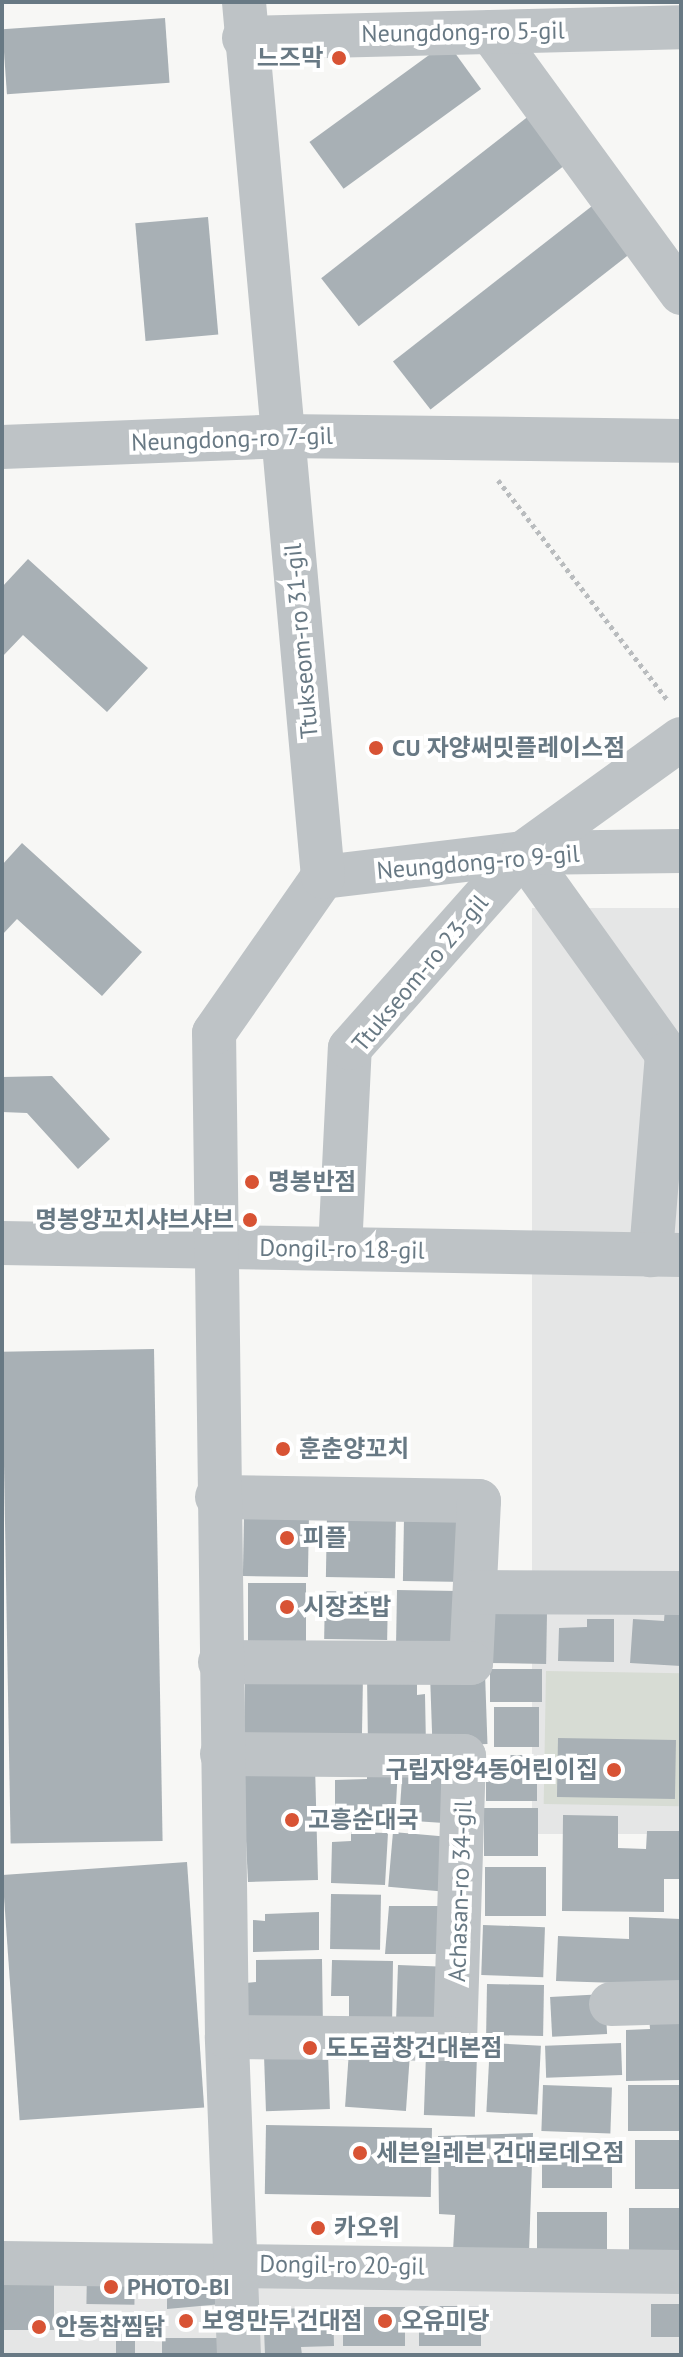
<!DOCTYPE html>
<html>
<head>
<meta charset="utf-8">
<style>
	body { margin:0 }
	#map { position:relative; width:683px; height:2357px; overflow:hidden; background:#f7f7f5; font-family:"PT Sans","Noto Sans KR",sans-serif }
	div>[style] { position:absolute }
	[style*='--x'] { left:calc(var(--x)*1px); top:calc(var(--y)*1px); width:calc(var(--w)*1px); rotate:calc(var(--a)*1deg) }
	.built>* { inset:0; background:#e5e6e6; transform-origin:0 0 }
	.green>* { inset:0; background:#d7dcd4; transform-origin:0 0 }
	.building>* { inset:0; background:#a8b0b5; transform-origin:0 0 }
	.path>* { height:5px; margin-top:-2.5px; transform-origin:0; background:repeating-linear-gradient(90deg,#b9bcbe 0 4px,transparent 0 8px) }
	.minor>* { height:44px; margin:-22px; padding:0 22px; transform-origin:22px; border-radius:22px; background:#bec3c6 }
	.dots>* { width:22px; height:22px; translate:-50% -50%; box-sizing:border-box; border:4px solid #fff; border-radius:50% }
	span { translate:-50% -50%; white-space:nowrap; text-align:center; line-height:1.15; -webkit-text-stroke:8px #fff; paint-order:stroke }
	.street-label { font-size:24px; color:#687984 }
	.poi-label { font-size:24px; color:#687984; font-weight:700 }
	.right { translate:-100% -50%; text-align:right }
	.left { translate:0 -50%; text-align:left }
	.frame { position:absolute; inset:0; border:4px solid #687984; pointer-events:none }
</style>
</head>
<body>
<div id="map">
	<div class="built">
		<div style="left:532px;top:908px;width:149px;height:926px"></div>
		<div style="left:2px;top:2278px;width:679px;height:77px;rotate:1deg"></div>
	</div>
	<div class="green">
		<div style="left:546px;top:1671px;width:135px;height:133px;rotate:1deg"></div>
	</div>
	<div class="building">
		<div style="left:165px;top:18px;width:65px;height:163px;rotate:86deg"></div>
		<div style="left:447px;top:42px;width:58px;height:170px;rotate:54deg"></div>
		<div style="left:530px;top:115px;width:61px;height:265px;rotate:52deg"></div>
		<div style="left:601px;top:199px;width:61px;height:264px;rotate:52deg"></div>
		<div style="left:208px;top:217px;width:118px;height:73px;rotate:85deg"></div>
		<div style="clip-path:polygon(28px 559px,148px 668px,107px 712px,23px 635px,2px 657px,2px 587px)"></div>
		<div style="clip-path:polygon(22px 843px,142px 952px,102px 996px,17px 919px,2px 935px,2px 865px)"></div>
		<div style="clip-path:polygon(52px 1076px,110px 1139px,78px 1169px,27px 1113px,2px 1112px,2px 1077px)"></div>
		<div style="left:154px;top:1349px;width:492px;height:152px;rotate:89deg"></div>
		<div style="left:244px;top:1514px;width:65px;height:62px;rotate:1deg"></div>
		<div style="left:327px;top:1514px;width:69px;height:63px;rotate:1deg"></div>
		<div style="left:404px;top:1518px;width:64px;height:63px;rotate:1deg"></div>
		<div style="left:248px;top:1583px;width:58px;height:59px"></div>
		<div style="left:397px;top:1590px;width:61px;height:62px;rotate:1deg"></div>
		<div style="left:325px;top:1591px;width:63px;height:48px;rotate:1deg"></div>
		<div style="clip-path:polygon(665px 1608px,681px 1609px,681px 1666px,630px 1663px,633px 1619px,664px 1621px)"></div>
		<div style="left:547px;top:1613px;width:51px;height:57px;rotate:91deg"></div>
		<div style="clip-path:polygon(587px 1619px,614px 1619px,614px 1662px,558px 1661px,559px 1628px,587px 1627px)"></div>
		<div style="left:542px;top:1669px;width:33px;height:52px;rotate:90deg"></div>
		<div style="clip-path:polygon(417px 1673px,417px 1695px,425px 1694px,426px 1747px,368px 1748px,367px 1674px)"></div>
		<div style="left:485px;top:1673px;width:71px;height:55px;rotate:88deg"></div>
		<div style="left:245px;top:1675px;width:118px;height:70px;rotate:1deg"></div>
		<div style="left:494px;top:1707px;width:45px;height:40px"></div>
		<div style="left:558px;top:1738px;width:118px;height:59px;rotate:1deg"></div>
		<div style="clip-path:polygon(496px 1755px,537px 1755px,537px 1801px,486px 1801px,486px 1769px,496px 1769px)"></div>
		<div style="clip-path:polygon(315px 1765px,318px 1880px,248px 1882px,243px 1778px,249px 1768px)"></div>
		<div style="left:459px;top:1766px;width:58px;height:56px;rotate:94deg"></div>
		<div style="clip-path:polygon(398px 1767px,395px 1824px,335px 1825px,335px 1780px,367px 1779px,367px 1768px)"></div>
		<div style="left:538px;top:1808px;width:48px;height:54px;rotate:90deg"></div>
		<div style="clip-path:polygon(563px 1815px,618px 1816px,618px 1848px,646px 1849px,647px 1831px,681px 1831px,681px 1879px,664px 1879px,664px 1912px,562px 1911px)"></div>
		<div style="clip-path:polygon(351px 1832px,388px 1833px,385px 1885px,331px 1883px,332px 1842px,351px 1841px)"></div>
		<div style="left:393px;top:1832px;width:60px;height:55px;rotate:5deg"></div>
		<div style="left:187px;top:1862px;width:246px;height:185px;rotate:86deg"></div>
		<div style="left:485px;top:1867px;width:61px;height:49px"></div>
		<div style="left:331px;top:1894px;width:50px;height:55px;rotate:1deg"></div>
		<div style="clip-path:polygon(389px 1906px,439px 1906px,451px 1954px,385px 1954px)"></div>
		<div style="clip-path:polygon(319px 1912px,319px 1950px,253px 1952px,253px 1920px,265px 1921px,265px 1914px)"></div>
		<div style="clip-path:polygon(629px 1917px,681px 1919px,681px 1985px,556px 1981px,558px 1936px,629px 1939px)"></div>
		<div style="left:483px;top:1925px;width:62px;height:50px;rotate:2deg"></div>
		<div style="clip-path:polygon(322px 1959px,323px 2031px,245px 2023px,245px 1983px,256px 1982px,256px 1960px)"></div>
		<div style="clip-path:polygon(332px 1960px,393px 1961px,392px 2028px,349px 2027px,349px 1996px,331px 1996px)"></div>
		<div style="left:398px;top:1965px;width:54px;height:59px;rotate:2deg"></div>
		<div style="left:487px;top:1984px;width:57px;height:51px;rotate:1deg"></div>
		<div style="left:605px;top:1994px;width:40px;height:55px;rotate:87deg"></div>
		<div style="clip-path:polygon(681px 2015px,681px 2080px,626px 2081px,626px 2030px,650px 2029px,649px 2016px)"></div>
		<div style="left:490px;top:2043px;width:51px;height:69px;rotate:3deg"></div>
		<div style="left:621px;top:2043px;width:32px;height:76px;rotate:88deg"></div>
		<div style="left:349px;top:2051px;width:61px;height:56px;rotate:4deg"></div>
		<div style="left:328px;top:2054px;width:55px;height:64px;rotate:88deg"></div>
		<div style="left:426px;top:2054px;width:51px;height:61px;rotate:2deg"></div>
		<div style="left:543px;top:2085px;width:69px;height:46px;rotate:2deg"></div>
		<div style="left:681px;top:2085px;width:46px;height:53px;rotate:90deg"></div>
		<div style="left:266px;top:2125px;width:166px;height:69px;rotate:1deg"></div>
		<div style="clip-path:polygon(533px 2133px,529px 2253px,453px 2251px,455px 2215px,439px 2214px,438px 2136px)"></div>
		<div style="left:681px;top:2140px;width:49px;height:46px;rotate:90deg"></div>
		<div style="left:542px;top:2142px;width:70px;height:46px"></div>
		<div style="left:681px;top:2208px;width:50px;height:52px;rotate:90deg"></div>
		<div style="left:607px;top:2212px;width:43px;height:70px;rotate:90deg"></div>
		<div style="clip-path:polygon(223px 2264px,233px 2303px,167px 2309px,167px 2265px)"></div>
		<div style="left:87px;top:2270px;width:48px;height:34px;rotate:1deg"></div>
		<div style="left:2px;top:2283px;width:52px;height:47px"></div>
		<div style="left:651px;top:2304px;width:30px;height:33px"></div>
		<div style="left:419px;top:2306px;width:62px;height:40px"></div>
		<div style="clip-path:polygon(333px 2307px,334px 2346px,301px 2347px,302px 2355px,265px 2355px,264px 2329px,279px 2309px)"></div>
		<div style="left:343px;top:2307px;width:62px;height:39px"></div>
		<div style="left:116px;top:2334px;width:19px;height:21px"></div>
		<div style="left:162px;top:2338px;width:73px;height:17px"></div>
	</div>
	<div class="path">
		<div style="--x:498;--y:480;--w:279;--a:52.4"></div>
	</div>
	<div class="minor">
		<div style="--x:491;--y:32;--w:323;--a:53.9"></div>
		<div style="--x:244;--y:38;--w:437;--a:-1.4"></div>
		<div style="--x:2;--y:447;--w:280;--a:-2.2"></div>
		<div style="--x:282;--y:436;--w:399;--a:0.7"></div>
		<div style="--x:523;--y:853;--w:247;--a:54.4"></div>
		<div style="--x:667;--y:1054;--w:202;--a:94.6"></div>
		<div style="--x:323;--y:877;--w:201;--a:-6.8"></div>
		<div style="--x:523;--y:853;--w:158;--a:-0.7"></div>
		<div style="--x:2;--y:1243;--w:679;--a:1.01"></div>
		<div style="--x:340;--y:1249;--w:201;--a:-87.2"></div>
		<div style="--x:350;--y:1048;--w:261;--a:-48.4"></div>
		<div style="--x:523;--y:853;--w:195;--a:-35.8"></div>
		<div style="--x:217;--y:1497;--w:262;--a:0.9"></div>
		<div style="--x:479;--y:1501;--w:162;--a:92.8"></div>
		<div style="--x:471;--y:1663;--w:251;--a:-179.8"></div>
		<div style="--x:475;--y:1592;--w:206;--a:0.3"></div>
		<div style="--x:222;--y:1754;--w:242;--a:0.5"></div>
		<div style="--x:464;--y:1756;--w:283;--a:91.8"></div>
		<div style="--x:455;--y:2039;--w:228;--a:-179.5"></div>
		<div style="--x:611;--y:2004;--w:70;--a:-1.6"></div>
		<div style="--x:2;--y:2263;--w:679;--a:0.76"></div>
		<div style="--x:239;--y:2355;--w:318;--a:-92.2"></div>
		<div style="--x:227;--y:2037;--w:1004;--a:-90.74"></div>
		<div style="--x:214;--y:1033;--w:190;--a:-55.1"></div>
		<div style="--x:323;--y:877;--w:879;--a:-95.16"></div>
	</div>
	<div class="dots">
		<div style="left:339px;top:58px;background:#d85334"></div>
		<div style="left:376px;top:748px;background:#d85334"></div>
		<div style="left:252px;top:1182px;background:#d85334"></div>
		<div style="left:250px;top:1220px;background:#d85334"></div>
		<div style="left:283px;top:1449px;background:#d85334"></div>
		<div style="left:287px;top:1538px;background:#d85334"></div>
		<div style="left:287px;top:1607px;background:#d85334"></div>
		<div style="left:614px;top:1770px;background:#d85334"></div>
		<div style="left:292px;top:1820px;background:#d85334"></div>
		<div style="left:310px;top:2048px;background:#d85334"></div>
		<div style="left:360px;top:2153px;background:#d85334"></div>
		<div style="left:318px;top:2228px;background:#d85334"></div>
		<div style="left:111px;top:2287px;background:#d85334"></div>
		<div style="left:186px;top:2321px;background:#d85334"></div>
		<div style="left:385px;top:2321px;background:#d85334"></div>
		<div style="left:39px;top:2327px;background:#d85334"></div>
	</div>
	<div class="street-label">
		<span style="left:463px;top:32px;rotate:-1deg">Neungdong-ro 5-gil</span>
		<span style="left:232px;top:439px;rotate:-2deg">Neungdong-ro 7-gil</span>
		<span style="left:301px;top:641px;rotate:-95deg">Ttukseom-ro 31-gil</span>
		<span style="left:478px;top:862px;rotate:-5deg">Neungdong-ro 9-gil</span>
		<span style="left:420px;top:973px;rotate:-50deg">Ttukseom-ro 23-gil</span>
		<span style="left:342px;top:1249px;rotate:1deg">Dongil-ro 18-gil</span>
		<span style="left:460px;top:1891px;rotate:-88deg">Achasan-ro 34-gil</span>
		<span style="left:342px;top:2265px;rotate:1deg">Dongil-ro 20-gil</span>
	</div>
	<div class="poi-label">
		<span class="right" style="left:323px;top:58px">느즈막</span>
		<span class="left" style="left:392px;top:748px">CU 자양써밋플레이스점</span>
		<span class="left" style="left:268px;top:1182px">명봉반점</span>
		<span class="right" style="left:234px;top:1220px">명봉양꼬치샤브샤브</span>
		<span class="left" style="left:299px;top:1449px">훈춘양꼬치</span>
		<span class="left" style="left:303px;top:1538px">피플</span>
		<span class="left" style="left:303px;top:1607px">시장초밥</span>
		<span class="right" style="left:598px;top:1770px">구립자양4동어린이집</span>
		<span class="left" style="left:308px;top:1820px">고흥순대국</span>
		<span class="left" style="left:326px;top:2048px">도도곱창건대본점</span>
		<span class="left" style="left:376px;top:2153px">세븐일레븐 건대로데오점</span>
		<span class="left" style="left:334px;top:2228px">카오위</span>
		<span class="left" style="left:127px;top:2287px">PHOTO-BI</span>
		<span class="left" style="left:202px;top:2321px">보영만두 건대점</span>
		<span class="left" style="left:401px;top:2321px">오유미당</span>
		<span class="left" style="left:55px;top:2327px">안동참찜닭</span>
	</div>
	<div class="frame"></div>
</div>
</body>
</html>
